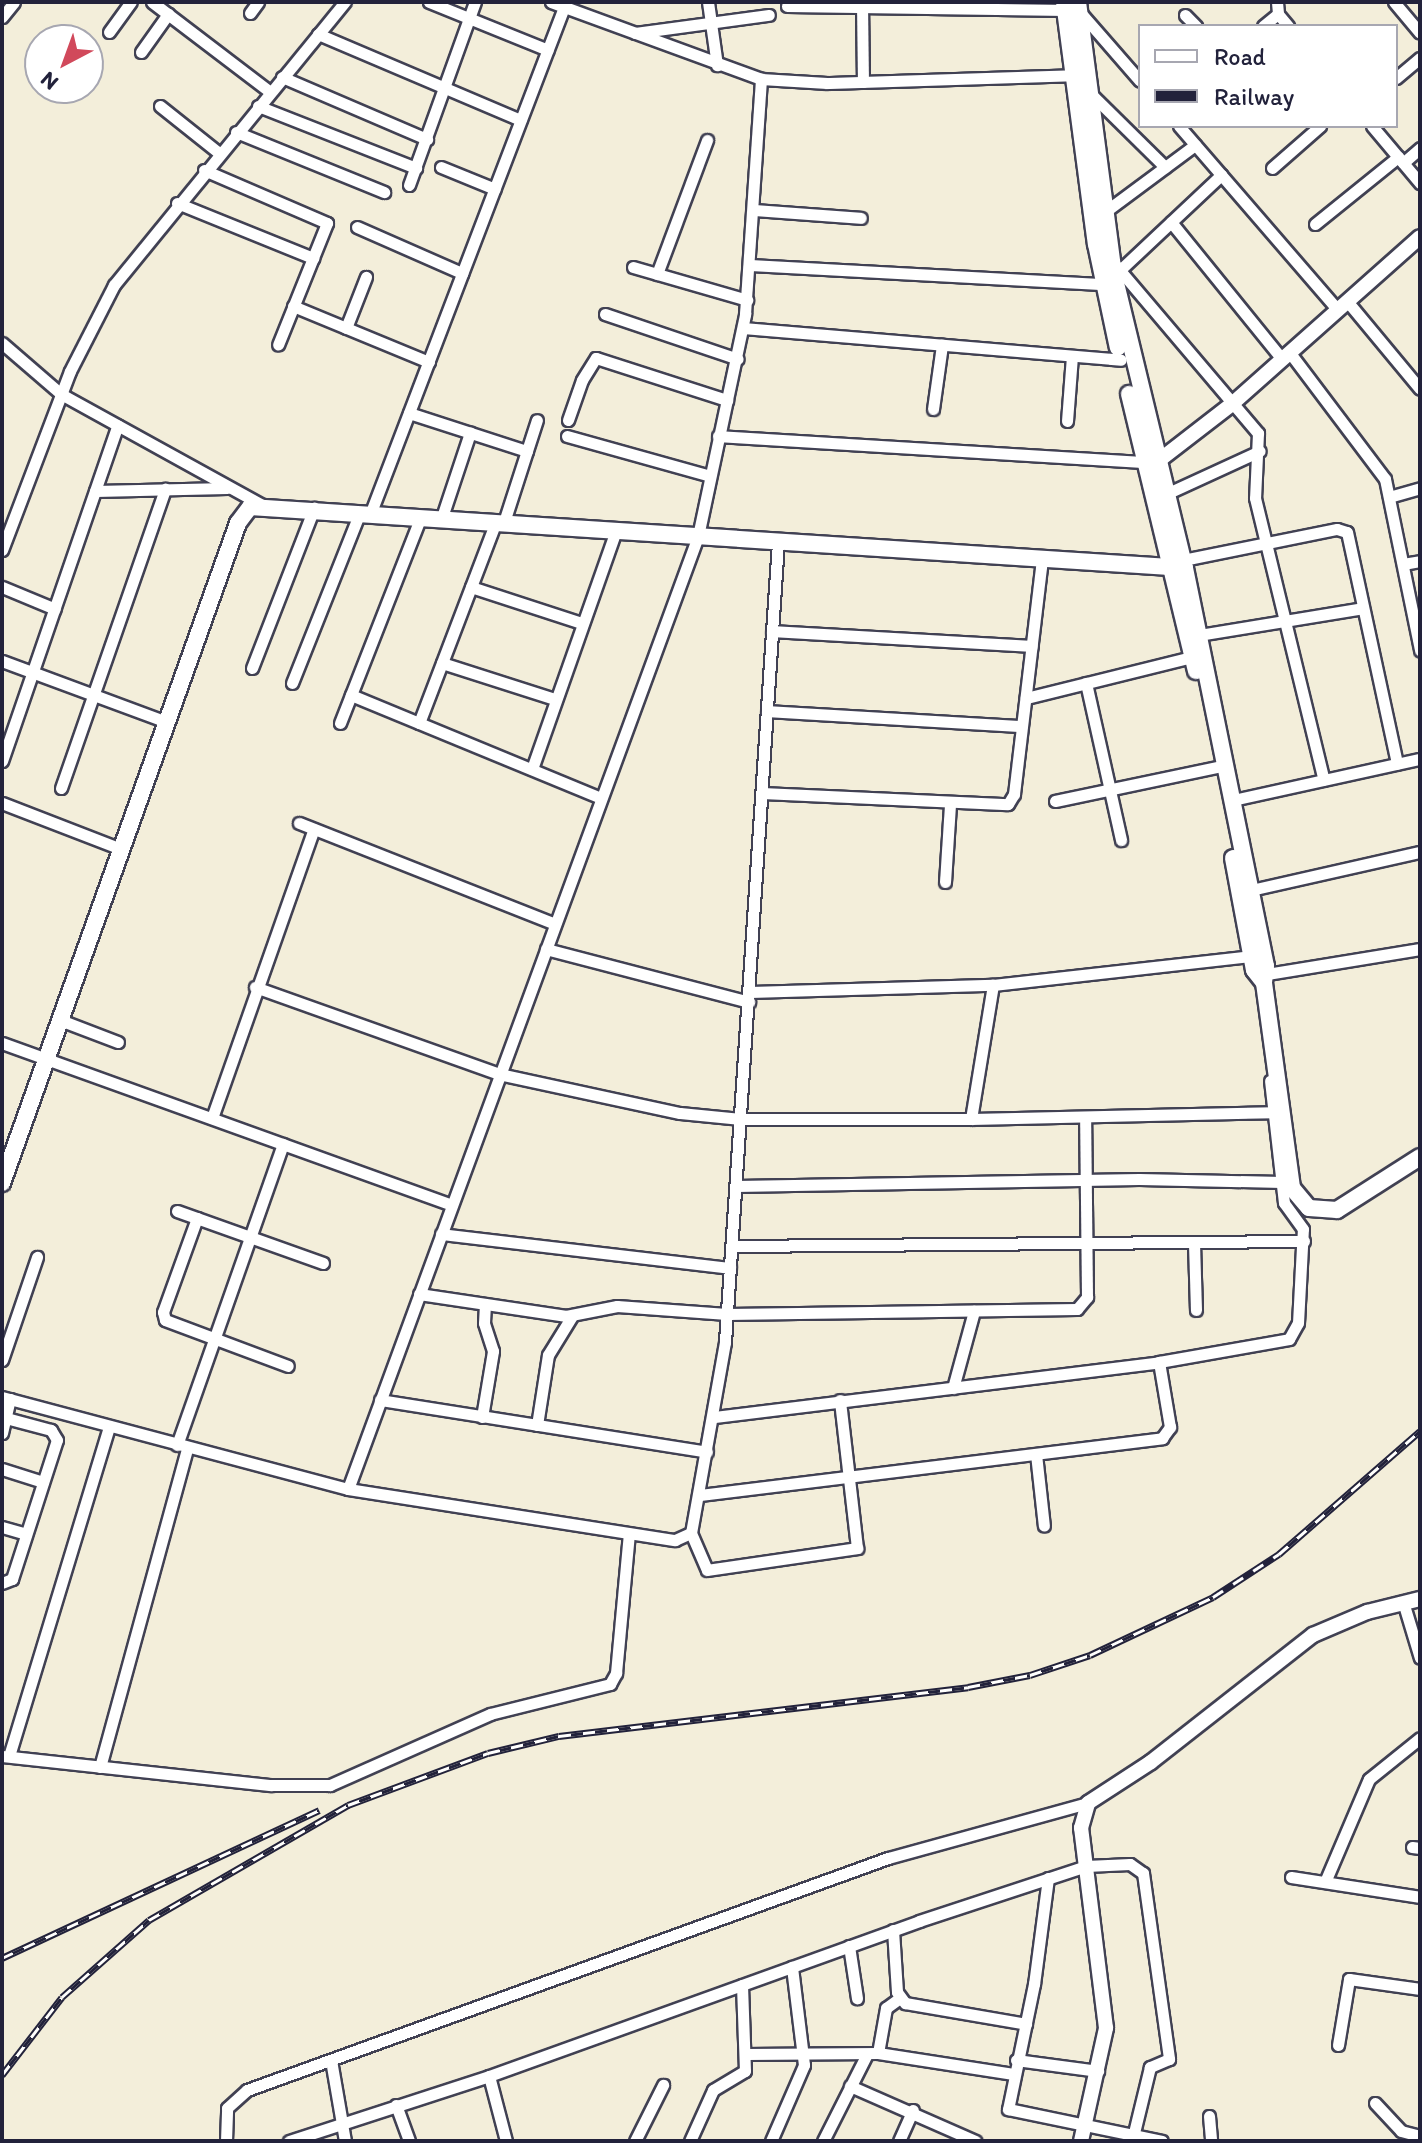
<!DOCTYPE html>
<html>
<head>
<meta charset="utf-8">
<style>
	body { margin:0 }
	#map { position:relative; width:1422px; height:2143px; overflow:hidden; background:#f3eeda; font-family:Itim,sans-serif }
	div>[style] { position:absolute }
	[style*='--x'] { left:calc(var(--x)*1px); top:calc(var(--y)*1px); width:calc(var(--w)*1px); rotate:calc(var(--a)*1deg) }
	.roads { filter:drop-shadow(2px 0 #414153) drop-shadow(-2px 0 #414153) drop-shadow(0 2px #414153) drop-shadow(0 -2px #414153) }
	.minor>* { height:11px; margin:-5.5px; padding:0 5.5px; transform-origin:5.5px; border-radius:5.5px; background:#fff }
	.tertiary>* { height:14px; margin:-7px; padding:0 7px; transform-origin:7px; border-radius:7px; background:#fff }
	.secondary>* { height:16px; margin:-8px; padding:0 8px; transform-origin:8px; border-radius:8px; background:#fff }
	.rail>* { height:7px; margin-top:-3.5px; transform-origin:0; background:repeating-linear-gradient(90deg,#fff 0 12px,#22223b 0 24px); box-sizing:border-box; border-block:2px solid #22223b }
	span { translate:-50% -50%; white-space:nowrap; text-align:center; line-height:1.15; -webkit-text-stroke:6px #fff; paint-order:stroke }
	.frame { position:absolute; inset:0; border:4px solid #22223b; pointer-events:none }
	.legend { position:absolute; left:1138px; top:24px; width:260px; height:104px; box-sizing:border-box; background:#fff; border:2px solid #a7a7b1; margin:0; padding:10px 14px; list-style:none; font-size:24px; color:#22223b }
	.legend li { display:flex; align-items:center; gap:16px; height:40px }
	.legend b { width:40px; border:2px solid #a7a7b1 }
	.north { position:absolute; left:24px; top:24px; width:80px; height:80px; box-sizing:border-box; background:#fff; border:2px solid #a7a7b1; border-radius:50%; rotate:221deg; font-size:22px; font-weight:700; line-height:32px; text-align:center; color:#22223b }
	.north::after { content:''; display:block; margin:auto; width:28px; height:36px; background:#d1495b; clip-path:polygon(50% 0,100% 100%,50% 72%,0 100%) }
</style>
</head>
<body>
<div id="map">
	<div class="roads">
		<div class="minor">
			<div style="--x:152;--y:2;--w:148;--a:37.3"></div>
			<div style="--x:429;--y:2;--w:128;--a:22"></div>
			<div style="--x:551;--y:2;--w:224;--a:20.1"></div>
			<div style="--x:761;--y:79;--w:66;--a:3.5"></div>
			<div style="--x:827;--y:83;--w:248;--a:-1.8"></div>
			<div style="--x:708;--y:2;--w:64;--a:81.9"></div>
			<div style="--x:862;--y:2;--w:80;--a:89.3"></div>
			<div style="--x:1277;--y:2;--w:12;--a:85"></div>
			<div style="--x:1278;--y:14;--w:16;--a:50"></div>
			<div style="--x:1394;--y:2;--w:40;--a:50"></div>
			<div style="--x:787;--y:6;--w:279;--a:0.8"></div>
			<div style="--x:1080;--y:12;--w:91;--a:49"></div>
			<div style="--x:250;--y:13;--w:14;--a:-54"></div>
			<div style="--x:1185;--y:15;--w:16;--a:45"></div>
			<div style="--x:2;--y:17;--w:19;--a:-51"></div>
			<div style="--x:1263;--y:26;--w:19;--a:-39"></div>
			<div style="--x:109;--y:32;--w:37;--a:-54"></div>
			<div style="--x:635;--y:33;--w:135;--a:-7.7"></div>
			<div style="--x:318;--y:34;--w:220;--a:23"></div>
			<div style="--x:141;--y:52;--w:47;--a:-54.6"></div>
			<div style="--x:282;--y:77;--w:158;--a:23.2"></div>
			<div style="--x:1396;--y:78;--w:31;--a:-40"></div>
			<div style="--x:1091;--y:94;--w:104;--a:44.6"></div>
			<div style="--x:160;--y:106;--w:75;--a:38.5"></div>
			<div style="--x:258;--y:106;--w:170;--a:21.4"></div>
			<div style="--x:1179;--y:126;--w:243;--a:49.2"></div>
			<div style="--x:1372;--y:126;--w:75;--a:49.9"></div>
			<div style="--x:236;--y:132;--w:160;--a:22.1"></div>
			<div style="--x:1403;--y:163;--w:23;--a:-41"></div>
			<div style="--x:441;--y:167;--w:58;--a:22.2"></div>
			<div style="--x:1272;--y:168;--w:64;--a:-41.2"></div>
			<div style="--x:204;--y:170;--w:134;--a:23.3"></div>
			<div style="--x:327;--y:223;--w:131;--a:111.9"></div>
			<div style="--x:409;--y:185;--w:195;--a:-70.2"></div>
			<div style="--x:177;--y:203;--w:147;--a:22"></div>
			<div style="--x:753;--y:210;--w:108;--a:4.2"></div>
			<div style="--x:1106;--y:211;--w:111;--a:-36.6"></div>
			<div style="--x:1171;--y:222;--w:176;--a:51"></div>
			<div style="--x:1315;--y:224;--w:107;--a:-38.9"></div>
			<div style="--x:357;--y:227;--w:115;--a:23.7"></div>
			<div style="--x:1112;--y:261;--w:226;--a:49.7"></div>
			<div style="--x:1258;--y:433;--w:65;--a:92.6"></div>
			<div style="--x:1255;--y:498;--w:290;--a:76.3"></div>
			<div style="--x:750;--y:265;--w:355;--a:3.1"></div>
			<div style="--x:633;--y:267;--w:119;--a:16.1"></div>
			<div style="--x:1120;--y:270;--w:139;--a:-43.2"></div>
			<div style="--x:657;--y:274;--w:143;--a:-69.5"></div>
			<div style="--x:1347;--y:301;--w:114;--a:50.3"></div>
			<div style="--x:293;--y:306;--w:147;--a:22.4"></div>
			<div style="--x:605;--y:314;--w:140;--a:18.7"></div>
			<div style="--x:346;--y:328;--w:55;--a:-68.6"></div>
			<div style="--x:743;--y:328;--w:379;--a:4.8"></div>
			<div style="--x:2;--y:343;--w:78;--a:40.8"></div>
			<div style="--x:61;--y:394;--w:230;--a:28.9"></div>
			<div style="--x:1290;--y:353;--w:158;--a:53"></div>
			<div style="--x:1385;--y:479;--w:175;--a:78.4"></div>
			<div style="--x:933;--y:409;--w:65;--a:-82"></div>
			<div style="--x:409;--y:413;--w:124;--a:17.9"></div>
			<div style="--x:568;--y:420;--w:42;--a:-70.7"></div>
			<div style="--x:582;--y:380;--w:26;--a:-58"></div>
			<div style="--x:596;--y:358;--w:138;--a:17.8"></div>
			<div style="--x:1067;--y:421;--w:65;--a:-85.6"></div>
			<div style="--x:567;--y:436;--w:148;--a:15.6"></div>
			<div style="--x:718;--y:436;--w:432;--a:3.5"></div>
			<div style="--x:95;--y:491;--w:132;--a:-1.3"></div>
			<div style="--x:1166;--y:494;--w:103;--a:-24.6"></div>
			<div style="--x:1389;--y:497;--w:32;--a:-16"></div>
			<div style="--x:371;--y:512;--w:546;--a:-69.08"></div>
			<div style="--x:442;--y:517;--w:89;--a:-71.6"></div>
			<div style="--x:504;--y:522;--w:107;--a:-72.1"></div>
			<div style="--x:2;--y:550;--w:191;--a:-69.2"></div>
			<div style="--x:70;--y:371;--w:97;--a:-62.9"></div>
			<div style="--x:114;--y:285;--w:365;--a:-50.8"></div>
			<div style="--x:1183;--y:560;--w:157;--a:-11.4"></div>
			<div style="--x:1337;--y:529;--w:10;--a:17"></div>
			<div style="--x:1347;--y:532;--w:237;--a:77.8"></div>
			<div style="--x:1403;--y:564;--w:17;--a:-10"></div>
			<div style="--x:2;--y:587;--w:57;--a:22.5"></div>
			<div style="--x:471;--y:587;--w:117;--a:18"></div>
			<div style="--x:772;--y:631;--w:260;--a:3.3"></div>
			<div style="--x:1199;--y:635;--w:166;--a:-9.3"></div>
			<div style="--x:2;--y:661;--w:176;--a:20.3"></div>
			<div style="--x:442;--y:663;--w:119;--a:17.7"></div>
			<div style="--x:252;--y:668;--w:172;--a:-68.8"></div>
			<div style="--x:292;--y:683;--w:184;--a:-68.3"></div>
			<div style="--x:1086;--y:683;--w:161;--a:77.4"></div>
			<div style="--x:351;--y:695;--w:270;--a:22.4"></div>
			<div style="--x:1026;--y:698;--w:171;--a:-13.9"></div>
			<div style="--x:767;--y:711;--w:255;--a:3.4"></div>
			<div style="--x:340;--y:723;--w:222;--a:-68.6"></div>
			<div style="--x:419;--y:723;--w:216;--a:-69.1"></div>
			<div style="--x:2;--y:761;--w:355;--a:-71"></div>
			<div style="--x:532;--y:769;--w:253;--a:-70.6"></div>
			<div style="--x:61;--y:788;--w:317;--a:-70.8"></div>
			<div style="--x:762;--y:793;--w:246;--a:2.6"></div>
			<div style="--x:1008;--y:804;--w:12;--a:-59"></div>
			<div style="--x:1014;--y:794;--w:236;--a:-83.2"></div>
			<div style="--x:1233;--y:800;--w:191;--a:-12.4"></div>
			<div style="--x:1055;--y:801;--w:166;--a:-11.9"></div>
			<div style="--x:2;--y:803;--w:128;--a:21.1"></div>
			<div style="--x:299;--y:823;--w:275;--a:21.5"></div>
			<div style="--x:945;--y:882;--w:78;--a:-86.3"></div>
			<div style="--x:1251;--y:890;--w:173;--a:-12.7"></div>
			<div style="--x:546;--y:949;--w:210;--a:14.6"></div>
			<div style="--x:1267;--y:974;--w:155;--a:-9.3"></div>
			<div style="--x:255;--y:987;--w:259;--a:19.6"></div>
			<div style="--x:499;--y:1074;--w:185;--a:12.2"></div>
			<div style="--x:680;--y:1113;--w:61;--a:5.6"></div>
			<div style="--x:741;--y:1119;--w:230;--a:0"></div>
			<div style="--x:971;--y:1119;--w:302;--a:-1.3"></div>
			<div style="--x:750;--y:992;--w:243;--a:-1.7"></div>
			<div style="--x:993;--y:985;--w:261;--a:-6.4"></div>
			<div style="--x:60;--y:1020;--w:62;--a:20.8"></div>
			<div style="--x:2;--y:1043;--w:478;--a:19.8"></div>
			<div style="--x:212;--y:1118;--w:306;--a:-70.6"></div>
			<div style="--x:971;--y:1119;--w:136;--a:-80.7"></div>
			<div style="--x:736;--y:1186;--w:403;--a:-1"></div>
			<div style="--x:1139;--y:1179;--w:143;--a:1.2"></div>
			<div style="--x:177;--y:1211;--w:155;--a:19.6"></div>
			<div style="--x:197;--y:1218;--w:100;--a:109.9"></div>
			<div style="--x:163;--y:1312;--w:8;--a:76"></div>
			<div style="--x:165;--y:1320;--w:131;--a:20.5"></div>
			<div style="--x:441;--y:1234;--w:291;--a:6.7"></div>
			<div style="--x:1194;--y:1243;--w:67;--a:88.3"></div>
			<div style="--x:732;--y:1246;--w:572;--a:-0.5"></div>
			<div style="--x:419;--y:1294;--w:149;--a:8.5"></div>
			<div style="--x:566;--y:1316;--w:52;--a:-11.1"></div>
			<div style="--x:617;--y:1306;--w:110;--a:4.2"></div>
			<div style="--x:727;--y:1314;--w:350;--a:-0.8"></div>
			<div style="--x:1077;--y:1309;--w:16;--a:-50"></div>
			<div style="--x:1087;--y:1297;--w:180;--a:-90.6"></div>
			<div style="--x:2;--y:1360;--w:109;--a:-71.2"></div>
			<div style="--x:953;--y:1388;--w:80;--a:-74.7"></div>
			<div style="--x:2;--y:1397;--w:358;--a:14.9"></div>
			<div style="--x:348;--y:1489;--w:331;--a:8.9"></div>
			<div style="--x:675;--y:1540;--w:17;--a:-24"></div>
			<div style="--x:691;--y:1533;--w:194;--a:-79.9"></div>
			<div style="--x:725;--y:1342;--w:803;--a:-86.21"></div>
			<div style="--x:380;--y:1400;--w:331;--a:9"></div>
			<div style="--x:482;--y:1417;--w:67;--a:-80.5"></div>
			<div style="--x:493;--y:1351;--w:29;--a:-108"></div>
			<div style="--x:484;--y:1323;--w:19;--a:-87"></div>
			<div style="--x:714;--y:1417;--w:448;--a:-7"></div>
			<div style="--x:1159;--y:1362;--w:132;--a:-10"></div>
			<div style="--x:1289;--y:1339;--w:18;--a:-61"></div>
			<div style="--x:1298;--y:1323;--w:94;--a:-87"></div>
			<div style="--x:1303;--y:1229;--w:32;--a:-126"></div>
			<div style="--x:1284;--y:1203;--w:123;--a:-96.5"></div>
			<div style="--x:537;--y:1425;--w:71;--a:-81.1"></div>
			<div style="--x:548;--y:1355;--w:46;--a:-58.4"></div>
			<div style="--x:2;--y:1433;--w:35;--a:-77"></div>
			<div style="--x:177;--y:1445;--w:319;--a:-70.6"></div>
			<div style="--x:1036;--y:1454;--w:72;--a:83.7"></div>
			<div style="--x:2;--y:1469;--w:43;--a:17.6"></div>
			<div style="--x:348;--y:1489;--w:1015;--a:-69.83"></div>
			<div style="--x:698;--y:536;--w:227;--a:-78"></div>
			<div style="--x:745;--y:314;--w:236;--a:-86.1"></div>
			<div style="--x:700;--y:1495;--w:466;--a:-7"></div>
			<div style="--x:1162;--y:1438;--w:14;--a:-54"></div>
			<div style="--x:1170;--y:1427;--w:66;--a:-99.6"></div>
			<div style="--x:2;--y:1527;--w:25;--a:16"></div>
			<div style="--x:691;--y:1533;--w:40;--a:66.6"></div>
			<div style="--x:707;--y:1570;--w:152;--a:-8.3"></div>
			<div style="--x:857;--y:1548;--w:149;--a:-96.6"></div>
			<div style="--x:2;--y:1583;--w:11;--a:-22"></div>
			<div style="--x:12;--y:1579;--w:146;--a:-72.1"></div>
			<div style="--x:57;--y:1440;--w:12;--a:-121"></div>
			<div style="--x:51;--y:1430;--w:47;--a:-165.1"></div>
			<div style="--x:1404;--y:1605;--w:55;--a:73.2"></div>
			<div style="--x:2;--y:1756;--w:271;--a:6.2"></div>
			<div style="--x:271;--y:1785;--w:59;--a:0"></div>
			<div style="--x:330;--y:1785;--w:175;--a:-23.9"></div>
			<div style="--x:490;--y:1714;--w:124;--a:-14"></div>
			<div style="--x:610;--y:1684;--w:13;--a:-61"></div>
			<div style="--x:616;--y:1673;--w:140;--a:-84.7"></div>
			<div style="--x:9;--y:1756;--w:345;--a:-73.1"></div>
			<div style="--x:100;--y:1767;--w:331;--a:-74.7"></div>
			<div style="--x:1412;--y:1847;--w:8;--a:7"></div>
			<div style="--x:1291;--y:1877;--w:131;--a:8.8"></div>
			<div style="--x:1048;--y:1878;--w:107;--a:97.5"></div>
			<div style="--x:1034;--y:1984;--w:128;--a:101.7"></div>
			<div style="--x:1008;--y:2109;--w:157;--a:11.7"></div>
			<div style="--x:1325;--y:1882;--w:112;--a:-66.9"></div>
			<div style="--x:1369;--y:1779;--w:65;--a:-38.8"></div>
			<div style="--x:893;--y:1930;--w:62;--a:86.3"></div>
			<div style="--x:897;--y:1992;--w:14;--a:54"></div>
			<div style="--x:905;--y:2003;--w:123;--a:9.8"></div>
			<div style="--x:849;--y:1946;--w:53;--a:81.3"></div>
			<div style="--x:1338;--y:2045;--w:67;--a:-80.5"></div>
			<div style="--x:1349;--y:1979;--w:72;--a:8"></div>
			<div style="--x:878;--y:2053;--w:46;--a:-79.9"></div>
			<div style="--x:886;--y:2008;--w:17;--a:-36"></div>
			<div style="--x:746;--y:2054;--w:132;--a:-0.4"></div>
			<div style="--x:878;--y:2053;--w:137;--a:8.8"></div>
			<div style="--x:331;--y:2060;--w:82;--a:80.2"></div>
			<div style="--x:1016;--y:2060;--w:83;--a:7.6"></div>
			<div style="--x:489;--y:2076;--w:67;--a:75.3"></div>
			<div style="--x:850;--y:2086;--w:137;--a:23.7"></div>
			<div style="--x:1375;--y:2103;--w:38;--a:47"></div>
			<div style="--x:1401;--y:2131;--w:20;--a:15"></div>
			<div style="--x:396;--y:2105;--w:38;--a:70"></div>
			<div style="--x:1209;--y:2116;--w:25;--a:85"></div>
			<div style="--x:226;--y:2141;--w:33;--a:-88"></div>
			<div style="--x:227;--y:2108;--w:27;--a:-42"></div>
			<div style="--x:247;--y:2090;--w:682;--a:-19.9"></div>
			<div style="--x:888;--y:1858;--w:207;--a:-15.4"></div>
			<div style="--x:289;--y:2141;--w:210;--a:-18"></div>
			<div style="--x:489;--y:2076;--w:457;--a:-19.8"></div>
			<div style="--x:919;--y:1921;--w:176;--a:-18.2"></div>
			<div style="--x:1086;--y:1866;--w:44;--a:-2.6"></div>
			<div style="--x:1130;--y:1864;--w:16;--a:35"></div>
			<div style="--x:1143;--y:1873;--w:188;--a:82"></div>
			<div style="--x:1169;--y:2059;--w:21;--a:157"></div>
			<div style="--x:1150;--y:2067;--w:76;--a:103.7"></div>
			<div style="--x:635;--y:2141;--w:63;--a:-63.4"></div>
			<div style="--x:690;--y:2141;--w:56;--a:-65.7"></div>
			<div style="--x:713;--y:2090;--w:37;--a:-31"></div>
			<div style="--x:745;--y:2071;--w:86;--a:-92"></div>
			<div style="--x:771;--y:2141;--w:83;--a:-66.5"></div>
			<div style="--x:804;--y:2065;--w:99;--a:-97"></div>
			<div style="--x:823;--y:2141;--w:97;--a:-63.2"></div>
			<div style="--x:899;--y:2141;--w:34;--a:-66"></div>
		</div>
		<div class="tertiary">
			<div style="--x:1157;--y:462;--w:95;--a:-37.7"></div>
			<div style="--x:1232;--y:404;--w:251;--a:-41.6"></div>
			<div style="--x:1081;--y:2141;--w:116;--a:-77.5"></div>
			<div style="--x:1106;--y:2028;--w:202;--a:-97.1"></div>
			<div style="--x:1081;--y:1828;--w:26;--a:-74"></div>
			<div style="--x:1088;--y:1803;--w:75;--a:-33.1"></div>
			<div style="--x:1151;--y:1762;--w:206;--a:-38.1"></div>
			<div style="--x:1313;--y:1635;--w:59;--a:-23.1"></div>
			<div style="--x:1367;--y:1612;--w:55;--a:-13.8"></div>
		</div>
		<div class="secondary">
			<div style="--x:1064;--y:2;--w:244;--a:82.5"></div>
			<div style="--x:1096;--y:244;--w:106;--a:78.1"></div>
			<div style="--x:1078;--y:2;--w:275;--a:82.5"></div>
			<div style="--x:1114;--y:275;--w:301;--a:76.4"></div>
			<div style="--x:1185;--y:568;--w:406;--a:78.5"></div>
			<div style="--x:1266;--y:966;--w:17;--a:97"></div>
			<div style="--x:1264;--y:983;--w:207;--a:82.2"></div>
			<div style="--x:1292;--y:1188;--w:26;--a:50"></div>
			<div style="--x:1309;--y:1208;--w:28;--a:4"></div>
			<div style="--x:1337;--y:1210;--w:98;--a:-32.6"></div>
			<div style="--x:1129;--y:394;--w:285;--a:76.4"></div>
			<div style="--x:1233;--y:858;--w:114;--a:79.4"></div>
			<div style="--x:1254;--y:970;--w:16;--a:52"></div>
			<div style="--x:2;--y:1183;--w:701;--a:-70.32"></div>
			<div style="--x:238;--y:523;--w:20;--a:-53"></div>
			<div style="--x:250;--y:507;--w:937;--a:3.73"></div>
		</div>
	</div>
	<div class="rail">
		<div style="--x:2;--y:1958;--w:350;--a:-25"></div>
		<div style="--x:2;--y:2075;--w:98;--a:-52.4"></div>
		<div style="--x:62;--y:1997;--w:116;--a:-41.5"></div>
		<div style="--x:149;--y:1920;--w:230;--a:-30"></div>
		<div style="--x:348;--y:1805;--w:149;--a:-20.4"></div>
		<div style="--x:488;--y:1753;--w:73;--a:-13.5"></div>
		<div style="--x:559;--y:1736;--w:412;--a:-6.8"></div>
		<div style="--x:968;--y:1687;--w:63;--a:-11"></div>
		<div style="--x:1030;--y:1675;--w:63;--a:-18.4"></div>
		<div style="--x:1090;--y:1655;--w:136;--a:-25.2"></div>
		<div style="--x:1213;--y:1597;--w:79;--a:-33.1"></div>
		<div style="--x:1279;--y:1554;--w:187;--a:-41.1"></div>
	</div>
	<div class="frame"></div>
	<ul class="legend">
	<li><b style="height:10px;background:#fff"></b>Road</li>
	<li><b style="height:10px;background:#22223b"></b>Railway</li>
	</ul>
	<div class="north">N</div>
</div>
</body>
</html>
